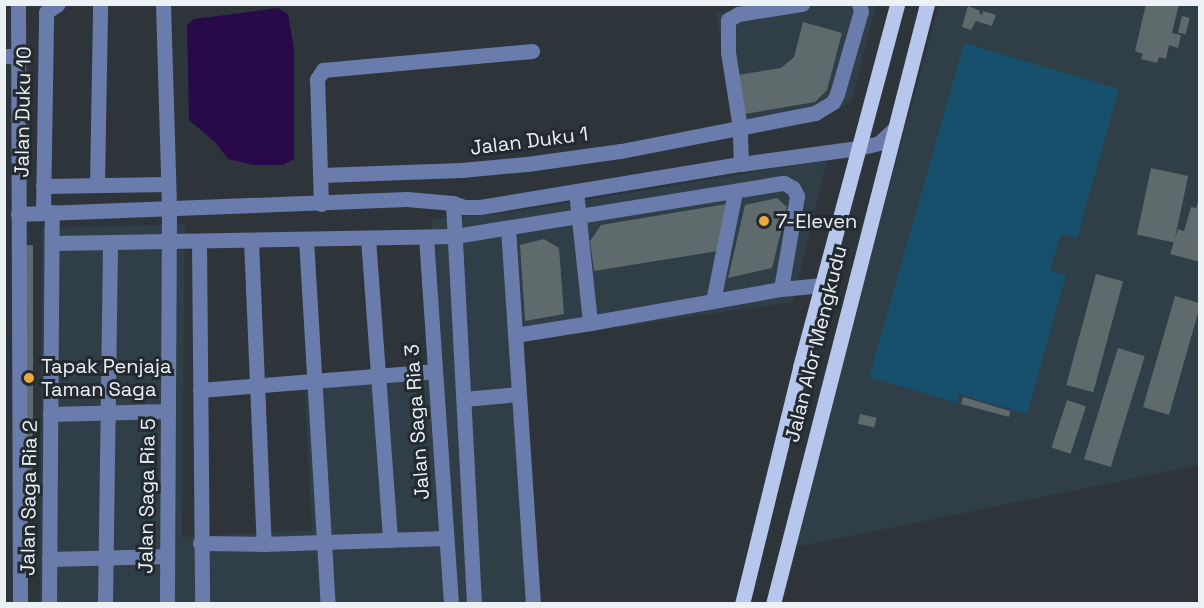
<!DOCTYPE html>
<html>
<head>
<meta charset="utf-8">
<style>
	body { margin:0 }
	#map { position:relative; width:1204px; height:608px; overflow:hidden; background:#2d353a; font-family:"Space Grotesk",sans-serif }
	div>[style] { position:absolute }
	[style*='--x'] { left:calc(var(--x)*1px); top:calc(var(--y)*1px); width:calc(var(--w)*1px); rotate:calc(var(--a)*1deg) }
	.built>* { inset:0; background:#2f3e47 }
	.green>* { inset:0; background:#16506c }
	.water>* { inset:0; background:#280a4a }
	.building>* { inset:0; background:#5e6a6b; transform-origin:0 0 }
	.minor>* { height:15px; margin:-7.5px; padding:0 7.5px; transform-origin:7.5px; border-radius:7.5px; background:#697cab }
	.major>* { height:15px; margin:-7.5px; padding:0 7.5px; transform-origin:7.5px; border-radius:7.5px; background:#b6c6ed }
	.dots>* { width:16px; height:16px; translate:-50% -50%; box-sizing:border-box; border:3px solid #232b30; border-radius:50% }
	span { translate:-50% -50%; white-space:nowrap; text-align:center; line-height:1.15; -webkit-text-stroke:6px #232b30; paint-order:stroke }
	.street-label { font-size:20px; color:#ebf1f4 }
	.poi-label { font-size:20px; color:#ebf1f4 }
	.left { translate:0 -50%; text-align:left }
	.frame { position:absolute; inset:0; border:6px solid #ebf1f4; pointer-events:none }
</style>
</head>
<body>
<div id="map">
	<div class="built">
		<div style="clip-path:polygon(774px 4px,876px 5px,852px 101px,817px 122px,736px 137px,716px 13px)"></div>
		<div style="clip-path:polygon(939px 5px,1199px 5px,1199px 465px,791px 548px)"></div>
		<div style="clip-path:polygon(827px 160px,793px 302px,515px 342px,535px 603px,40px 604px,42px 228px,185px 224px,182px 537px,312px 530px,304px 383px,442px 375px,431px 219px,506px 213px)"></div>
	</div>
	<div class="green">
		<div style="clip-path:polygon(964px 43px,1119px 89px,1077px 238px,1061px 234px,1050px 270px,1066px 275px,1027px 414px,959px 394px,957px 403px,869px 377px)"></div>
	</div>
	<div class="water">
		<div style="clip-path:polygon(278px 8px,288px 14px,294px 49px,294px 159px,283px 165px,254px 165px,228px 159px,215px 142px,189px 120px,187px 25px,194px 19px)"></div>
	</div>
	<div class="building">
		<div style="clip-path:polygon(1146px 4px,1179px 4px,1172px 33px,1181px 35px,1178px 48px,1169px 45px,1166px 59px,1159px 57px,1157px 63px,1141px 59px,1143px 54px,1135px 51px)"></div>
		<div style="clip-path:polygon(968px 6px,980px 11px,979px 13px,982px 15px,983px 11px,996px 15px,992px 26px,976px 21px,971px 30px,962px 27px)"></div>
		<div style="left:1182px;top:16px;width:8px;height:17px;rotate:14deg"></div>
		<div style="clip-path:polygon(803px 22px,842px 33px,827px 90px,815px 102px,745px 114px,738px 75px,781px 68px,794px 57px)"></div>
		<div style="left:1151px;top:168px;width:38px;height:68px;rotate:12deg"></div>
		<div style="clip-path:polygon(1200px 197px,1200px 262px,1170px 254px,1178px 229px,1184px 231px,1191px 207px,1196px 208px)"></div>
		<div style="clip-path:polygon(777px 198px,787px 207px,772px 268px,728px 278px,745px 205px)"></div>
		<div style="clip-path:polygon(726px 204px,718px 251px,594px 271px,590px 241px,601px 225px)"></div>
		<div style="clip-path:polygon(544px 239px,559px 248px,564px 314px,525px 321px,520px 245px)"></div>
		<div style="left:23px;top:245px;width:10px;height:266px"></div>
		<div style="left:1096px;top:274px;width:28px;height:115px;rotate:15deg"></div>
		<div style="clip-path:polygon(1175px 296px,1200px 303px,1200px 306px,1169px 415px,1143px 407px)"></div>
		<div style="left:1118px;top:348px;width:28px;height:116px;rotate:17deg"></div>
		<div style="clip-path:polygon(963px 397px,1010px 411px,1009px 417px,961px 404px)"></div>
		<div style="left:1067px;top:400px;width:20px;height:50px;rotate:18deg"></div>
		<div style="left:860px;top:414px;width:17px;height:10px;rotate:13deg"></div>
	</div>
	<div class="minor">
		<div style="--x:18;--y:4;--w:600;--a:89.81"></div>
		<div style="--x:163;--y:4;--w:205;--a:88.3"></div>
		<div style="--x:169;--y:209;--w:395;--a:90.3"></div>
		<div style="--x:4;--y:56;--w:16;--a:0"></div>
		<div style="--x:741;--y:164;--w:36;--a:-92"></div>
		<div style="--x:740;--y:128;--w:77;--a:-99"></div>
		<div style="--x:728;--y:52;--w:32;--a:-90"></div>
		<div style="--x:728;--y:20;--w:12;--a:-31"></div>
		<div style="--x:738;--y:14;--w:65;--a:-8.9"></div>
		<div style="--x:321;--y:175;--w:140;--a:-2"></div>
		<div style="--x:461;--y:170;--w:66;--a:-5.2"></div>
		<div style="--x:527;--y:164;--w:95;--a:-7.9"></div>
		<div style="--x:621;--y:151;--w:198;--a:-11.1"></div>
		<div style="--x:815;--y:113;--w:21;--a:-31"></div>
		<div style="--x:833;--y:102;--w:9;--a:-63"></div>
		<div style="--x:837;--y:94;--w:86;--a:-73.9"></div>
		<div style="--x:861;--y:11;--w:7;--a:-106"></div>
		<div style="--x:97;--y:184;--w:180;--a:-89"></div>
		<div style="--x:43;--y:186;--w:125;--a:-0.9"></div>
		<div style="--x:576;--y:191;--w:133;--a:83.9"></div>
		<div style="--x:590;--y:323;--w:194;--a:-10.1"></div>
		<div style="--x:781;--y:289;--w:42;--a:-5.4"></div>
		<div style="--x:453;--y:203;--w:402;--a:87"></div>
		<div style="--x:321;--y:204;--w:125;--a:-91.8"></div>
		<div style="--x:317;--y:79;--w:11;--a:-56"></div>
		<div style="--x:323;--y:70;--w:210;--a:-5.2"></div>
		<div style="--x:43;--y:213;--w:201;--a:-89.1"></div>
		<div style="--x:46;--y:12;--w:14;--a:-34"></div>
		<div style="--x:18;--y:214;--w:389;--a:-2.2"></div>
		<div style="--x:407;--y:199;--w:46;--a:5"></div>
		<div style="--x:453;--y:203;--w:12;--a:20"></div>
		<div style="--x:464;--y:207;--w:16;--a:0"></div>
		<div style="--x:480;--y:207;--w:265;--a:-9.4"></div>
		<div style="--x:741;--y:164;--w:118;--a:-7.8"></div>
		<div style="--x:858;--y:148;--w:22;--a:-13"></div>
		<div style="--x:879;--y:143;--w:21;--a:-43"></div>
		<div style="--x:508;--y:228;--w:377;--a:86.2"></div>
		<div style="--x:426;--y:237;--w:368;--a:86.1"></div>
		<div style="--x:368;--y:238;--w:303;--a:85.8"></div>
		<div style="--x:306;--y:239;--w:366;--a:86.6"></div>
		<div style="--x:251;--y:240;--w:304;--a:87.6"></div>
		<div style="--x:199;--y:241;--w:363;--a:89.5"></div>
		<div style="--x:52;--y:243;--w:403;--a:-1"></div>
		<div style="--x:455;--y:236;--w:333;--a:-9.2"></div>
		<div style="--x:784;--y:183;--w:10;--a:29"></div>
		<div style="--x:793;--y:188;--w:9;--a:63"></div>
		<div style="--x:797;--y:196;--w:94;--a:99.8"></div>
		<div style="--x:713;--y:301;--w:111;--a:-78.6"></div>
		<div style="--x:515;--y:335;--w:76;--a:-9.1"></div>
		<div style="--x:200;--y:390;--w:235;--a:-4.6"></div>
		<div style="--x:464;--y:399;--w:55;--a:-5.2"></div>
		<div style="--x:50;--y:414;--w:118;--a:-1.5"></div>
		<div style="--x:200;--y:543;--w:64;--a:0.9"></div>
		<div style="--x:264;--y:544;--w:182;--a:-1.9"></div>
		<div style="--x:49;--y:559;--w:118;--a:-1.5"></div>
		<div style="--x:49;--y:604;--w:392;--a:-89.6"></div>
		<div style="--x:105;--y:604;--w:362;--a:-89.2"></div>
	</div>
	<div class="major">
		<div style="--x:742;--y:604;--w:244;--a:-76.2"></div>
		<div style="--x:800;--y:367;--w:376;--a:-75"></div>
		<div style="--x:773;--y:604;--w:619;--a:-75.6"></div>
	</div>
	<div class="dots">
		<div style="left:764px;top:221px;background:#eca93b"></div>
		<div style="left:29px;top:378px;background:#eca93b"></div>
	</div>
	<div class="street-label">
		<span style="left:23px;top:112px;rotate:-89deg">Jalan Duku 10</span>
		<span style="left:529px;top:141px;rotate:-7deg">Jalan Duku 1</span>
		<span style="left:816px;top:344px;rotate:-76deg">Jalan Alor Mengkudu</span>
		<span style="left:417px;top:422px;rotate:-94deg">Jalan Saga Ria 3</span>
		<span style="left:147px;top:496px;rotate:-89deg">Jalan Saga Ria 5</span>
		<span style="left:29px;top:498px;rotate:-89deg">Jalan Saga Ria 2</span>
	</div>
	<div class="poi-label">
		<span class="left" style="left:776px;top:221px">7-Eleven</span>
		<span class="left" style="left:41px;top:378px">Tapak Penjaja<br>Taman Saga</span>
	</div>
	<div class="frame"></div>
</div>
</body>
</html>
